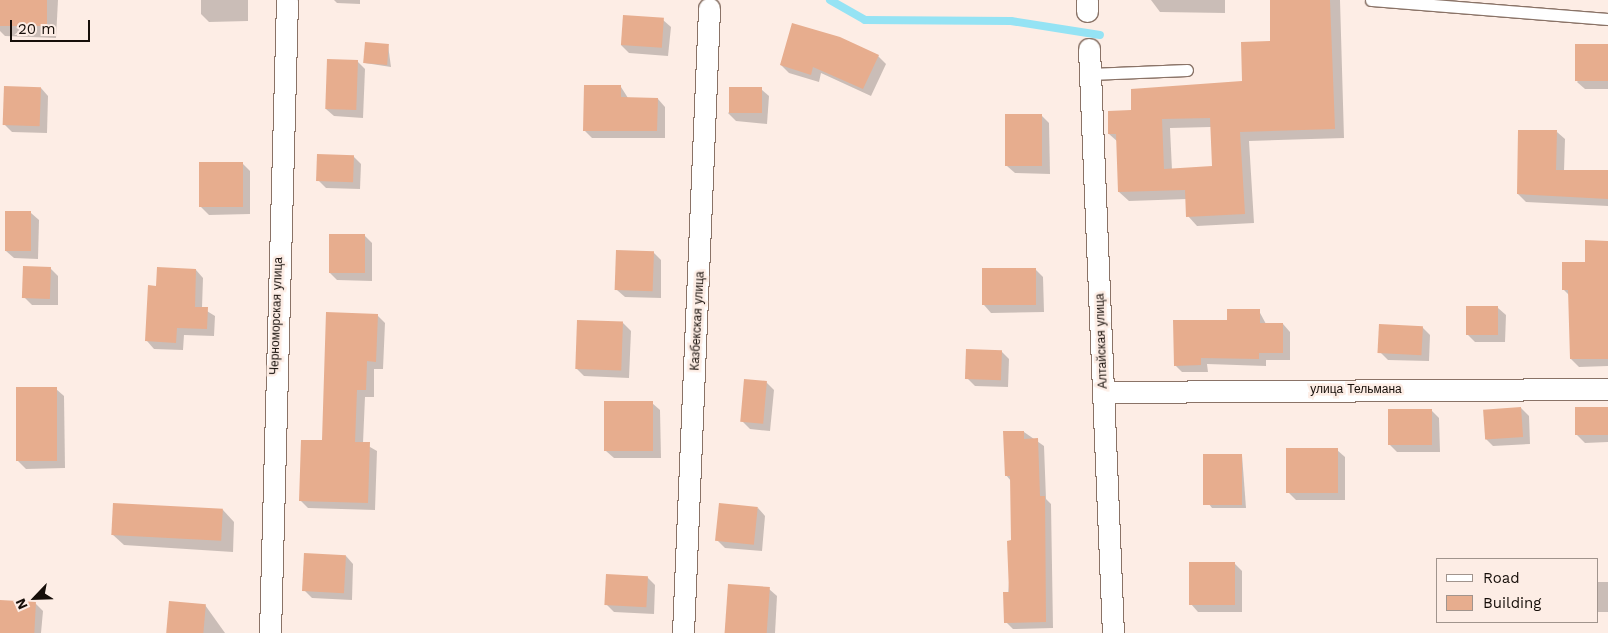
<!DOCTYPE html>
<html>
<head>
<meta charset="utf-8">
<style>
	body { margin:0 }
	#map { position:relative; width:1608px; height:633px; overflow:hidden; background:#fdede5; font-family:"Work Sans",sans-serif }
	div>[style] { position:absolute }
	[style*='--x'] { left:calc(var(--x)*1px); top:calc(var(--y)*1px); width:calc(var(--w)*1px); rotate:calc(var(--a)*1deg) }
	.shadow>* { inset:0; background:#0003; transform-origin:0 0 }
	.stream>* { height:8px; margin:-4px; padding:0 4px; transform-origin:4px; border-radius:4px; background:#95e3f4 }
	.building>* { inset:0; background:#e7ad8e; transform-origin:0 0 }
	.roads { filter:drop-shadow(1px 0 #8a7367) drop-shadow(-1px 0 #8a7367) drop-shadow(0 1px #8a7367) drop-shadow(0 -1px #8a7367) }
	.lane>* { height:11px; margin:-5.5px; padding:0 5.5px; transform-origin:5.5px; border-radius:5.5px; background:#fff }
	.street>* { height:21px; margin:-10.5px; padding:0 10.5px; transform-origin:10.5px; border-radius:10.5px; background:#fff }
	span { translate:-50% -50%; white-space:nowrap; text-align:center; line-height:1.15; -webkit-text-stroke:5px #fdede5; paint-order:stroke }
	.street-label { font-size:12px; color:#160e09 }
	.legend { position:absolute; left:1436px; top:558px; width:162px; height:65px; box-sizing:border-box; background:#fdede5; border:1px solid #a1948d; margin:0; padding:6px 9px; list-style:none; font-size:15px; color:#160e09 }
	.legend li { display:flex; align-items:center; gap:10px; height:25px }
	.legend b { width:25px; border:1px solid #a1948d }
	.north { position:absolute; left:10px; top:573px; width:50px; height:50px; -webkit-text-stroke:4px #fdede5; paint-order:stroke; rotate:246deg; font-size:14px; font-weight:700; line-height:20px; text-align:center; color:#160e09 }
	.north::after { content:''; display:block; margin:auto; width:18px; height:22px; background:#160e09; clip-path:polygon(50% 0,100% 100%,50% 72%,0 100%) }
	.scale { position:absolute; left:10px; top:20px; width:80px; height:22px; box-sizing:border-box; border:2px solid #160e09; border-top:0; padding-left:6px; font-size:15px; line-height:18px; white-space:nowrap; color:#160e09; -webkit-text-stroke:4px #fdede5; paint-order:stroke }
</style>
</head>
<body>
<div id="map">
	<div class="shadow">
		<div style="clip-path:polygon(0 0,58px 0,56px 38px,5px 36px,0 31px)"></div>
		<div style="clip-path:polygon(201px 0,248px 0,248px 21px,209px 22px,201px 14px)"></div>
		<div style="clip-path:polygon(334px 0,360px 0,360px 4px,337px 3px)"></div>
		<div style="clip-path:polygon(1151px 0,1225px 0,1225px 13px,1160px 12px)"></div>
		<div style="clip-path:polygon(evenodd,1271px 0,1340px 0,1344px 138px,1249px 141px,1254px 223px,1197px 226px,1188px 216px,1187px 199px,1129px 201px,1119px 192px,1118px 142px,1109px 134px,1133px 112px,1243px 82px,1271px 42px,1271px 0,1211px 127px,1213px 168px,1172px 170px,1170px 128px,1211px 127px)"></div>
		<div style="clip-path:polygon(663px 20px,671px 27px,668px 56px,629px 53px,621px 45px)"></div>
		<div style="clip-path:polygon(388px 45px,391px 67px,365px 63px)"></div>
		<div style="clip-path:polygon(1608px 45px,1608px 89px,1585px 89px,1577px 82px)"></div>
		<div style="clip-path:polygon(878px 56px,886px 64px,871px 96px,821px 73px,819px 82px,789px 73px,781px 65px)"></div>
		<div style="clip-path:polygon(357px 61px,365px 69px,363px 118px,334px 116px,326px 109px)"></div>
		<div style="clip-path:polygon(621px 87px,628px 98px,658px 99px,665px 107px,665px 138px,592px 138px,584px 130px)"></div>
		<div style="clip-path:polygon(41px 88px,48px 96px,47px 133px,12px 132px,4px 124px)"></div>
		<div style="clip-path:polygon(761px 89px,769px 96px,767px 124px,736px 121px,728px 113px)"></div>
		<div style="clip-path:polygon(1041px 115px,1049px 123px,1050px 174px,1015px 173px,1007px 166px)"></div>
		<div style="clip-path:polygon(1557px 132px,1565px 139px,1564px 171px,1608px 171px,1608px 206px,1526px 202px,1518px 194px)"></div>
		<div style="clip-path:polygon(353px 156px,361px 164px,360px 189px,326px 188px,318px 180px)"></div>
		<div style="clip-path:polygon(242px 163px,250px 171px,250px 214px,209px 215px,201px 207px)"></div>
		<div style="clip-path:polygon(31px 213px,39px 220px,38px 259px,14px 258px,6px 251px)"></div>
		<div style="clip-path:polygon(365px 236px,372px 243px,372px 281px,337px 280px,330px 273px)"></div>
		<div style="clip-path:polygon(1608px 242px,1608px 366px,1579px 367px,1571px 359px,1570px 296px,1563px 289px)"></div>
		<div style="clip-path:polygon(653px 252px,661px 260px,661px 298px,625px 297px,617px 290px)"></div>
		<div style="clip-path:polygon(50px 268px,58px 276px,58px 305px,32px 305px,24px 297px)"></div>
		<div style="clip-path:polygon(1035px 269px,1043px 277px,1044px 312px,991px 313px,984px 305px)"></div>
		<div style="clip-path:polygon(196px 270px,203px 278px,202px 308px,215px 316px,214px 336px,184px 335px,183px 350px,154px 349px,147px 341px,157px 287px)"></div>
		<div style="clip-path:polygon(1498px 308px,1506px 315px,1505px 342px,1475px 342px,1467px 334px)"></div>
		<div style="clip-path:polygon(1259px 311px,1266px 324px,1283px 324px,1290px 332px,1290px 360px,1266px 360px,1266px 366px,1207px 364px,1208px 372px,1182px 372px,1175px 365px,1228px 321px)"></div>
		<div style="clip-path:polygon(377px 315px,385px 323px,383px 369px,374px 369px,374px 397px,365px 397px,363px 443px,377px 451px,375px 510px,308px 508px,300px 500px)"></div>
		<div style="clip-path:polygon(623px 323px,631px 331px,629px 378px,584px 376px,576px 368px)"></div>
		<div style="clip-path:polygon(1422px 327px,1430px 335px,1429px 361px,1388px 360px,1380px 352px)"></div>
		<div style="clip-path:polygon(1001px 351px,1009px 359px,1008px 387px,975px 386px,968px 379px)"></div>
		<div style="clip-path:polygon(766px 382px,774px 390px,770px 431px,750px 429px,742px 421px)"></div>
		<div style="clip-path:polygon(56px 389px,64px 396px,65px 468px,26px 469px,18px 461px)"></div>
		<div style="clip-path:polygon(652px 403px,660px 410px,661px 458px,614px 458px,606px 451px)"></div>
		<div style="clip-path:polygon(1521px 408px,1529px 416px,1530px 444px,1493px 446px,1485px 438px)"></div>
		<div style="clip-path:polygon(1608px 408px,1608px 442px,1585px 443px,1577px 435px)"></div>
		<div style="clip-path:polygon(1432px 411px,1439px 418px,1440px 452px,1397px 452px,1389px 444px)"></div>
		<div style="clip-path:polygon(1024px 432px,1044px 446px,1046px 499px,1051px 504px,1053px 628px,1013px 629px,1006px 622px,1012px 542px,1011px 481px,1006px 475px)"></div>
		<div style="clip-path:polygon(1337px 450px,1345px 457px,1345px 500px,1296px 500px,1288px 492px)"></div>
		<div style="clip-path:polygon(1242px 455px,1246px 508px,1212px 508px,1209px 504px)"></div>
		<div style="clip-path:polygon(758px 508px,765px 516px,762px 551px,725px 548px,717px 540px)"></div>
		<div style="clip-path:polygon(223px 510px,234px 522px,233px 552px,124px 545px,112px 534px)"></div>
		<div style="clip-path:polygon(346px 556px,353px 564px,352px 600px,312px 598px,304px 590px)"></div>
		<div style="clip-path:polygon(1234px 563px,1242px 571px,1242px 612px,1198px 612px,1191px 604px)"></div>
		<div style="clip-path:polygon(647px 577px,655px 585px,654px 614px,614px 612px,606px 604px)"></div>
		<div style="left:1597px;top:582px;width:11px;height:30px"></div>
		<div style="clip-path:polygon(769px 589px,777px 596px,775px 633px,725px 633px)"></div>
		<div style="clip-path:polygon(0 601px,35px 603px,43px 611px,41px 633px,0 633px)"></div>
		<div style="clip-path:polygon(205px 605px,225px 633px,167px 633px)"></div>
	</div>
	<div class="stream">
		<div style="--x:830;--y:0;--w:40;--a:29.7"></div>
		<div style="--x:865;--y:20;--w:146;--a:0.4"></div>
		<div style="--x:1011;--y:21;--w:90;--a:8.9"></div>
	</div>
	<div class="building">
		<div style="left:0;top:0;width:47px;height:26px"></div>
		<div style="clip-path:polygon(evenodd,1270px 0,1330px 0,1335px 129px,1240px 132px,1245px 214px,1186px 217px,1185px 190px,1118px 192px,1116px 134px,1108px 134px,1108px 111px,1131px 110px,1131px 89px,1242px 81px,1241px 42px,1270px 41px,1270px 0,1210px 118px,1212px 166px,1164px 169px,1162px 119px,1210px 118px)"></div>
		<div style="left:623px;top:15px;width:41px;height:30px;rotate:4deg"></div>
		<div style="clip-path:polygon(792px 23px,840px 37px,879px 55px,863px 89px,813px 67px,811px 75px,780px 65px)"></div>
		<div style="left:365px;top:42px;width:24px;height:21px;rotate:5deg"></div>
		<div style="left:1608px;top:44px;width:37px;height:33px;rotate:90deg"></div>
		<div style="left:327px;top:59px;width:31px;height:50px;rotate:2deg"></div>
		<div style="clip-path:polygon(584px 85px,621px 85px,621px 97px,658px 98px,657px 131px,583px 131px)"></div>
		<div style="left:4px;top:86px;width:37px;height:39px;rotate:2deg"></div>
		<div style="left:729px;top:87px;width:33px;height:26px"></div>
		<div style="left:1005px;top:114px;width:37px;height:52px"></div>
		<div style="clip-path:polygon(1518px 130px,1557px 130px,1556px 170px,1608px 170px,1608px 199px,1517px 194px)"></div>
		<div style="left:317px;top:154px;width:37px;height:27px;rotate:2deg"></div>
		<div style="left:199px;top:162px;width:44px;height:45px"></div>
		<div style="left:5px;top:211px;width:26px;height:40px"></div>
		<div style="left:329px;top:234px;width:36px;height:39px"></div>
		<div style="clip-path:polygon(1585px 240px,1608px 241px,1608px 359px,1570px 359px,1568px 290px,1562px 290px,1562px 262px,1585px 262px)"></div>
		<div style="left:616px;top:250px;width:38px;height:40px;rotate:2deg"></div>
		<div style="left:23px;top:266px;width:28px;height:32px;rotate:2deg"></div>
		<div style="clip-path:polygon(157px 267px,196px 269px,195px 307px,208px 307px,207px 329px,177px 328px,176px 343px,145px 341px,148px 285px,156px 286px)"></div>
		<div style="left:1036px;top:268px;width:37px;height:54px;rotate:90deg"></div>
		<div style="left:1466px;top:306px;width:32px;height:29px"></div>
		<div style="clip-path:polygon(1227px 309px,1260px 309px,1260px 323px,1283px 323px,1283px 353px,1259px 353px,1259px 359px,1201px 358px,1201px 365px,1174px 366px,1173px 320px,1227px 320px)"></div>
		<div style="clip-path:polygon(326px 312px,378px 314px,376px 362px,367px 361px,366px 390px,357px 390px,355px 442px,370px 442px,368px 503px,299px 501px,301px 440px,322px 440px)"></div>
		<div style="left:577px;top:320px;width:46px;height:49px;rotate:2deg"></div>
		<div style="left:1379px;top:324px;width:44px;height:29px;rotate:3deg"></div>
		<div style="left:966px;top:349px;width:36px;height:30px;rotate:2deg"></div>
		<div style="left:744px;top:379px;width:23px;height:43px;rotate:5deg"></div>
		<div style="left:16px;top:387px;width:41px;height:74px"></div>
		<div style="left:653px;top:401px;width:50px;height:49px;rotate:90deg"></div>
		<div style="left:1521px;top:407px;width:30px;height:38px;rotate:86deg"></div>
		<div style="left:1575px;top:407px;width:33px;height:28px"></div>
		<div style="left:1388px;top:409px;width:44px;height:36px"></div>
		<div style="clip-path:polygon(1003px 431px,1024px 431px,1024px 439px,1038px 438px,1040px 496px,1045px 496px,1046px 622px,1004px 623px,1003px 592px,1009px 592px,1007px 541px,1011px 540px,1010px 476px,1005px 476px)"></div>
		<div style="left:1286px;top:448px;width:52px;height:45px"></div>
		<div style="left:1203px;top:454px;width:39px;height:51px"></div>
		<div style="left:113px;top:503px;width:110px;height:32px;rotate:3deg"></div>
		<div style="left:719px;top:503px;width:39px;height:38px;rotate:6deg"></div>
		<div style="left:304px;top:553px;width:42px;height:38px;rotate:3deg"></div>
		<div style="left:1189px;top:562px;width:46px;height:43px"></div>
		<div style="left:606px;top:574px;width:42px;height:31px;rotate:3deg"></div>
		<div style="left:728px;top:584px;width:42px;height:49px;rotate:4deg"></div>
		<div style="left:0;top:600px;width:36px;height:33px;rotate:3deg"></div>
		<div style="left:169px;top:601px;width:37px;height:32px;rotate:5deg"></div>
	</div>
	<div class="roads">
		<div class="lane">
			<div style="--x:1371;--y:0;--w:238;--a:4.6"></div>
			<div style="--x:1090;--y:74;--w:97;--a:-2.4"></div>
		</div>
		<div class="street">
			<div style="--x:1087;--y:0;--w:11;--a:90"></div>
			<div style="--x:1089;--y:49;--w:584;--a:87.65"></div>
			<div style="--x:1104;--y:392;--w:504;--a:-0.34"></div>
			<div style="--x:270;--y:633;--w:633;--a:-88.46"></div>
			<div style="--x:683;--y:633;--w:625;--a:-87.61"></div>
		</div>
	</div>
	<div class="street-label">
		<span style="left:277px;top:316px;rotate:-88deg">Черноморская улица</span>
		<span style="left:698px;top:321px;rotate:-87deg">Казбекская улица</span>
		<span style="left:1102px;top:341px;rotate:-92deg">Алтайская улица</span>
		<span style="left:1356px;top:390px">улица Тельмана</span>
	</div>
	<ul class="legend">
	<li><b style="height:6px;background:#fff"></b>Road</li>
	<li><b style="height:14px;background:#e7ad8e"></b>Building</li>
	</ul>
	<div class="north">N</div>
	<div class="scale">20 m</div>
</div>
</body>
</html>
